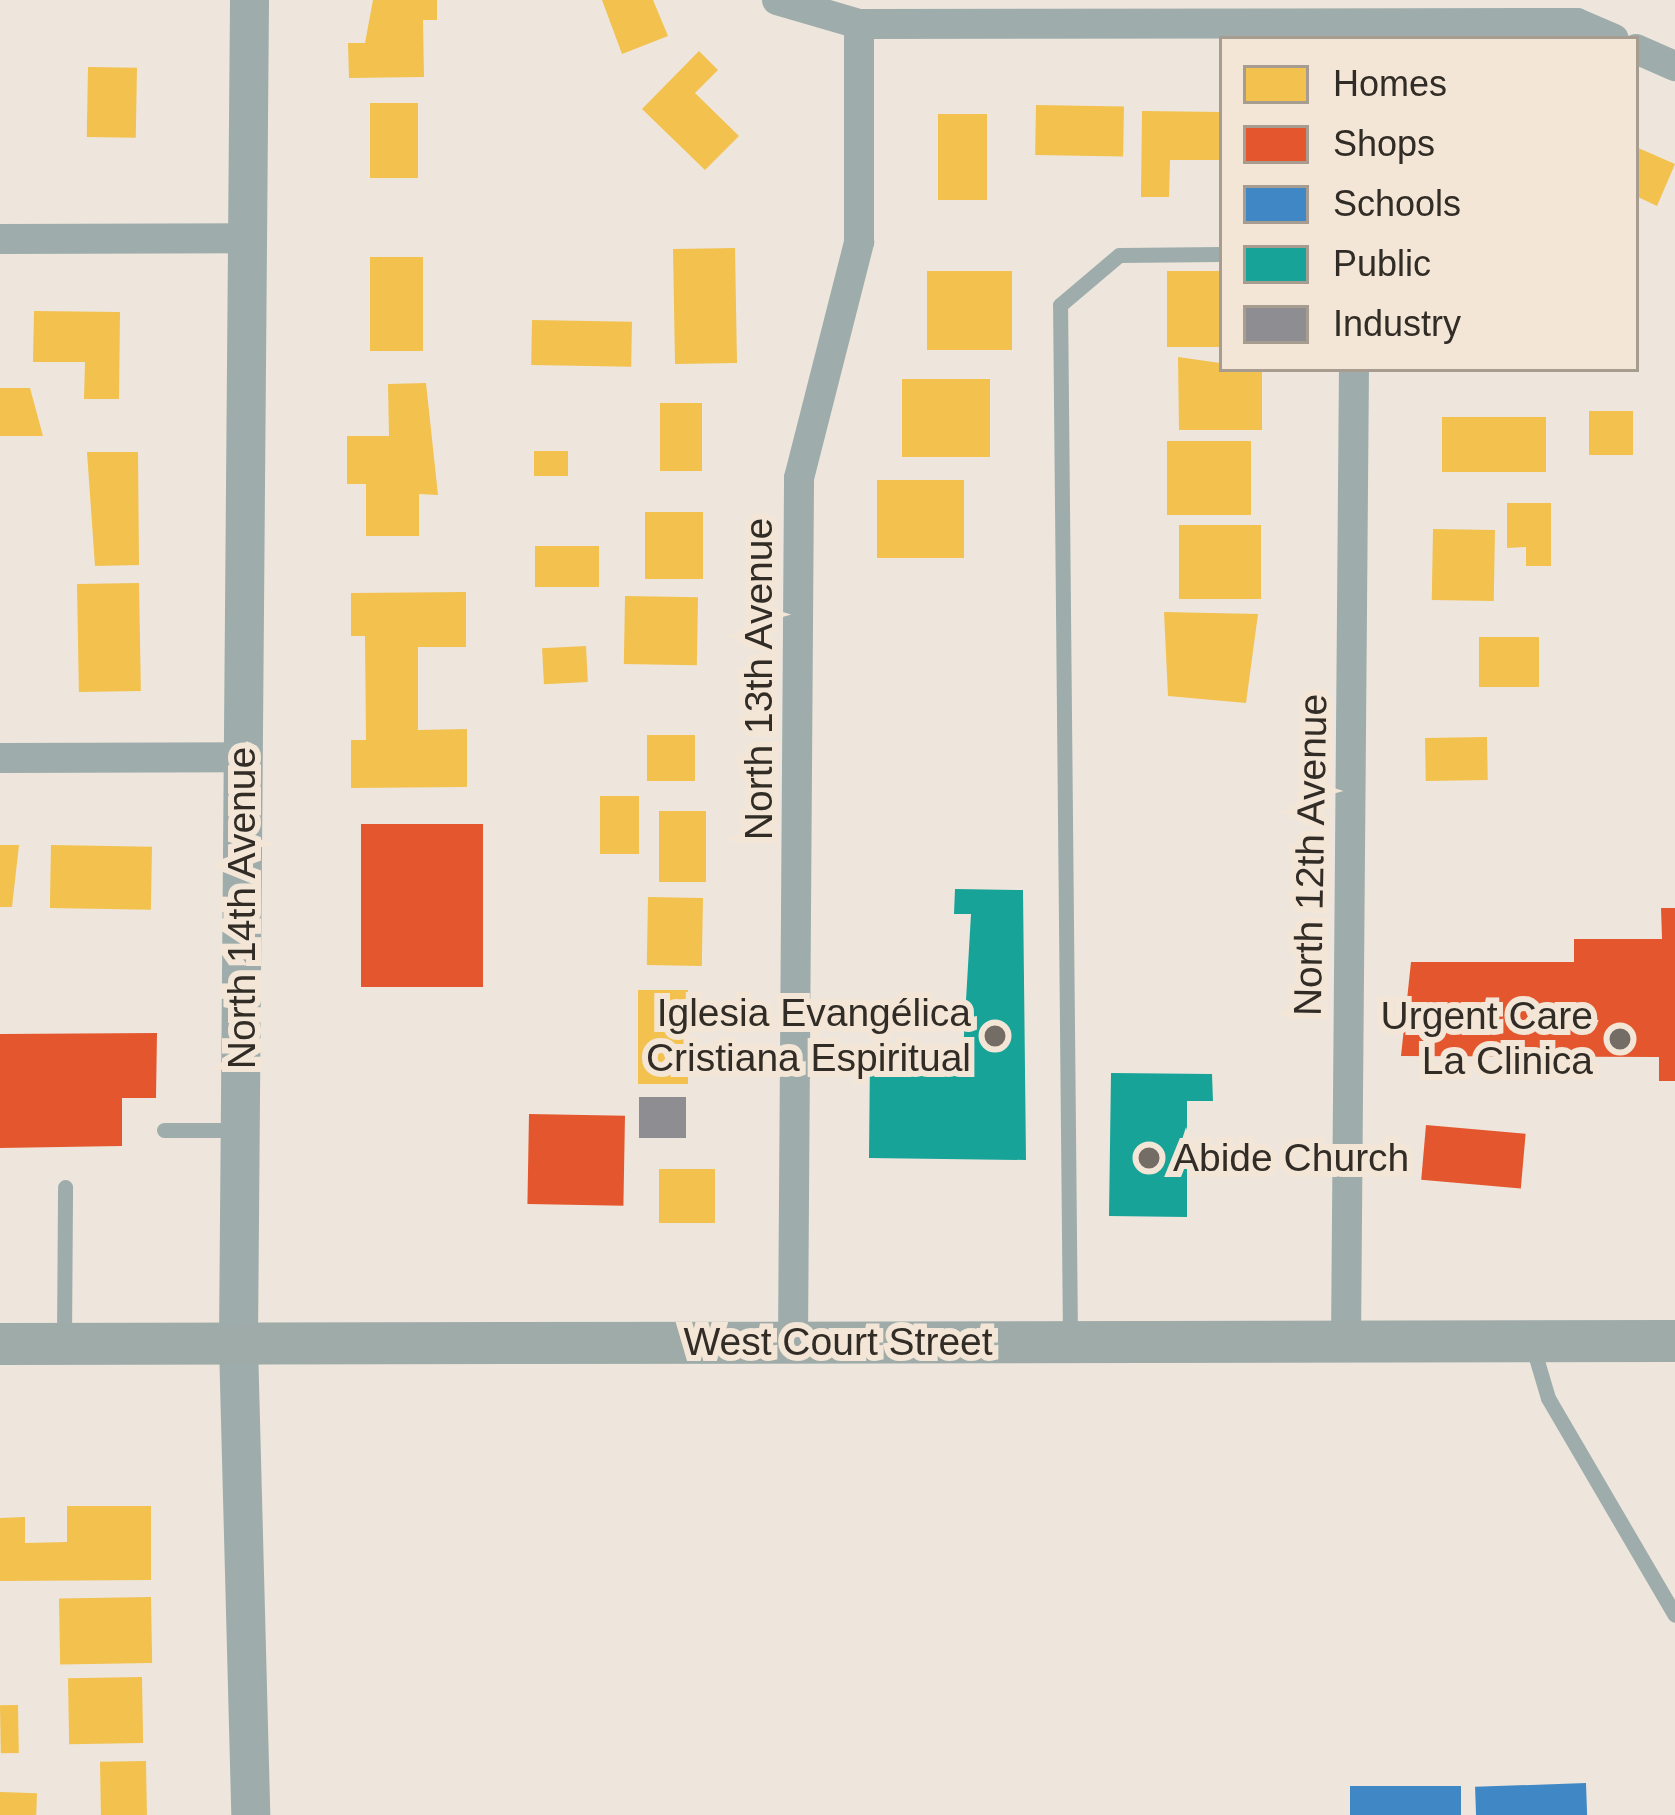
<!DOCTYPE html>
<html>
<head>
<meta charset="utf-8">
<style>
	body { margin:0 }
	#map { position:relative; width:1675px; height:1815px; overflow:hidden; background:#eee6dd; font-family:Helvetica,sans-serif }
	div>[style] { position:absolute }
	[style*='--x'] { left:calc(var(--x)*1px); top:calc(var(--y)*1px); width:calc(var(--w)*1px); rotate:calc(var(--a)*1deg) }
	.homes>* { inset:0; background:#f2c14e; transform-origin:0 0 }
	.shops>* { inset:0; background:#e4572e; transform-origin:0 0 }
	.schools>* { inset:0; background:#3f88c5; transform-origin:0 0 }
	.public>* { inset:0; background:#17a398 }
	.industry>* { inset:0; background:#8d8d92; transform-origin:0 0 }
	.service>* { height:15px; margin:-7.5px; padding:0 7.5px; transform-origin:7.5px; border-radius:7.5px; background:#9eadab }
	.minor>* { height:30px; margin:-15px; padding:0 15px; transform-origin:15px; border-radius:15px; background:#9eadab }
	.tertiary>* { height:39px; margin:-19.5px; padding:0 19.5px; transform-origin:19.5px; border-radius:19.5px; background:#9eadab }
	.secondary>* { height:42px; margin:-21px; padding:0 21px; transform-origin:21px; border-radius:21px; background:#9eaba8 }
	.dots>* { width:33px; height:33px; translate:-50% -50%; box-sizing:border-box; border:6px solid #f4e6d7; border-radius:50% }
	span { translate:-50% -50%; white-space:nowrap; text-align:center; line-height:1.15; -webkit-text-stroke:12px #f4e6d7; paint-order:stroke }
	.street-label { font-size:39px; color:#312c26 }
	.poi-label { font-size:39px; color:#312c26 }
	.right { translate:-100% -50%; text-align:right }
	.left { translate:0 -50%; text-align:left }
	.legend { position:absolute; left:1219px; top:36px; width:420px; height:336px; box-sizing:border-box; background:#f4e6d7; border:3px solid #a69c90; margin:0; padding:15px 21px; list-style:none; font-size:36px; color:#312c26 }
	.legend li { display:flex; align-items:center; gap:24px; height:60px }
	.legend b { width:60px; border:3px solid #a69c90 }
</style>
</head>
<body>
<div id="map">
	<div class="homes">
		<div style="clip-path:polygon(373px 0,437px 0,437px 20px,423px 20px,424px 77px,349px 78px,348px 43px,365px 43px)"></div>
		<div style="clip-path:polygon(602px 0,653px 0,668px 36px,622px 54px)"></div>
		<div style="clip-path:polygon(699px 51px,718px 70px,695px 93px,739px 136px,705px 170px,642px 109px)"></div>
		<div style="left:88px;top:67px;width:49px;height:70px;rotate:1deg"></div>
		<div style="left:370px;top:103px;width:48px;height:75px"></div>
		<div style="left:1036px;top:105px;width:88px;height:50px;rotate:1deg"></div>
		<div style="clip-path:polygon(1142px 111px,1222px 112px,1222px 160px,1170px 160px,1169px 197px,1141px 197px)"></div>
		<div style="left:938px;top:114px;width:49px;height:86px"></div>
		<div style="clip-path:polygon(1636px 147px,1675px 164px,1657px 206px,1636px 196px)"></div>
		<div style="left:735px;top:248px;width:115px;height:62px;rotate:89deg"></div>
		<div style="left:370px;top:257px;width:53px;height:94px"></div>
		<div style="left:927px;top:271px;width:85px;height:79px"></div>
		<div style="left:1222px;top:271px;width:76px;height:55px;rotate:90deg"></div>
		<div style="clip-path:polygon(34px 311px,120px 312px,119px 399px,84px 399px,85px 362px,33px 362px)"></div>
		<div style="left:532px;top:320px;width:100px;height:45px;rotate:1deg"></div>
		<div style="clip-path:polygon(1178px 357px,1262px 369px,1262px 430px,1179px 430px)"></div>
		<div style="left:902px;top:379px;width:88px;height:78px"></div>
		<div style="clip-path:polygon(426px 383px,438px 495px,419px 494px,419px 536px,366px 536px,366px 484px,347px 484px,347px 436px,389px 436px,388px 384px)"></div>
		<div style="clip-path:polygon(0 388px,30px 388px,43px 436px,0 436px)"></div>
		<div style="left:660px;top:403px;width:42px;height:68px"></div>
		<div style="left:1633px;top:411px;width:44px;height:44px;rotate:90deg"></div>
		<div style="left:1546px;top:417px;width:55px;height:104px;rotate:90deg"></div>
		<div style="left:1251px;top:441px;width:74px;height:84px;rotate:90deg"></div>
		<div style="left:534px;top:451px;width:34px;height:25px"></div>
		<div style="clip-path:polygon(87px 452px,138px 452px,139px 565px,95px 566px)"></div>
		<div style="left:877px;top:480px;width:87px;height:78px"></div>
		<div style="clip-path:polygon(1507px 503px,1551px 503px,1551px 566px,1526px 566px,1526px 547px,1507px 548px)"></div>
		<div style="left:645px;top:512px;width:58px;height:67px"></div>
		<div style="left:1179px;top:525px;width:82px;height:74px"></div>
		<div style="left:1433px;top:529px;width:62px;height:71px;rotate:1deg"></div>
		<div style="left:535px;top:546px;width:64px;height:41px"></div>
		<div style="left:139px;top:583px;width:108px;height:62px;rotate:89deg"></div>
		<div style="clip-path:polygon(466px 592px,466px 647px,418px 647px,418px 730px,467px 729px,467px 787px,351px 788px,351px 740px,366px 740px,365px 636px,351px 636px,351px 593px)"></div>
		<div style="left:625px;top:596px;width:73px;height:68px;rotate:1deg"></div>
		<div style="clip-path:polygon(1164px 612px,1258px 614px,1246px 703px,1168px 696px)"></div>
		<div style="left:1539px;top:637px;width:50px;height:60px;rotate:90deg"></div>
		<div style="left:586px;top:646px;width:36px;height:44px;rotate:87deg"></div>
		<div style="left:647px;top:735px;width:48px;height:46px"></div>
		<div style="left:1487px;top:737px;width:43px;height:62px;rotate:89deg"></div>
		<div style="left:600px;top:796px;width:39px;height:58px"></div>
		<div style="left:659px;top:811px;width:47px;height:71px"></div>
		<div style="clip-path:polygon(0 845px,19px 845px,12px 907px,0 907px)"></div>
		<div style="left:51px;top:845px;width:101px;height:63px;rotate:1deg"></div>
		<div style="left:648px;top:897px;width:55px;height:68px;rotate:1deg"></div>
		<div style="left:638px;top:990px;width:50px;height:94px"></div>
		<div style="left:715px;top:1169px;width:54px;height:56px;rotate:90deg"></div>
		<div style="clip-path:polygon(67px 1506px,151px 1506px,151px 1580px,0 1581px,0 1518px,25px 1517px,25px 1543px,67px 1542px)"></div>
		<div style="left:151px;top:1597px;width:66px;height:92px;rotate:89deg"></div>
		<div style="left:142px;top:1677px;width:66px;height:74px;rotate:89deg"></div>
		<div style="left:18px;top:1705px;width:48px;height:18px;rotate:89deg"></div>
		<div style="left:146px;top:1761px;width:54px;height:46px;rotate:89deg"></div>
		<div style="left:0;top:1792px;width:37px;height:23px;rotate:2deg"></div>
	</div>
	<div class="shops">
		<div style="left:483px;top:824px;width:163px;height:122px;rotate:90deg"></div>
		<div style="clip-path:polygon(1661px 908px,1675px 908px,1675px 1081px,1659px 1081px,1659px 1057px,1401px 1056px,1411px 962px,1574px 962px,1574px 939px,1662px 939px)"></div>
		<div style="clip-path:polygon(157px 1033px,156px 1098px,122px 1098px,122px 1146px,0 1148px,0 1034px)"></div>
		<div style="left:529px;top:1114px;width:96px;height:90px;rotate:1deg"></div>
		<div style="left:1426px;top:1125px;width:100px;height:55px;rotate:5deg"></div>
	</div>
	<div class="schools">
		<div style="left:1586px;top:1783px;width:32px;height:111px;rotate:88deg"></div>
		<div style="left:1350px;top:1786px;width:111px;height:29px"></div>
	</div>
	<div class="public">
		<div style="clip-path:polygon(955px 889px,1023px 890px,1026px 1160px,869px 1158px,870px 1052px,963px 1052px,971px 914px,954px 914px)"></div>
		<div style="clip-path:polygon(1111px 1073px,1212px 1074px,1213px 1101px,1187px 1101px,1187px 1217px,1109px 1216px)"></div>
	</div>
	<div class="industry">
		<div style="left:639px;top:1097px;width:47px;height:41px"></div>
	</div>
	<div class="service">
		<div style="--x:164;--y:1130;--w:73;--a:0"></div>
		<div style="--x:1070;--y:1339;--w:1034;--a:-90.55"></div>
		<div style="--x:1060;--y:305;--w:77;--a:-40.3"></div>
		<div style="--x:1119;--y:255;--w:103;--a:-0.6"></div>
		<div style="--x:64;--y:1340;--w:153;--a:-89.6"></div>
		<div style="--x:1532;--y:1344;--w:56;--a:73.5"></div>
		<div style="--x:1548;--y:1398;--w:251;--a:59.7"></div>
	</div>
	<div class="minor">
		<div style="--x:777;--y:0;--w:85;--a:16.3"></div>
		<div style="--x:859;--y:24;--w:718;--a:-0.08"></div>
		<div style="--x:1577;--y:23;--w:40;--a:23.4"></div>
		<div style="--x:1636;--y:49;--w:43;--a:23.6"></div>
		<div style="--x:0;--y:239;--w:247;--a:-0.2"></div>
		<div style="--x:0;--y:758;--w:243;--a:-0.2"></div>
		<div style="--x:1346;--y:1341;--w:972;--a:-89.53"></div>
		<div style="--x:793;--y:1342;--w:864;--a:-89.6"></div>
		<div style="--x:799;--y:478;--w:244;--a:-75.7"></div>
		<div style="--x:859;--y:242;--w:218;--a:-90"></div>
	</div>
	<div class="tertiary">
		<div style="--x:249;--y:0;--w:1344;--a:90.47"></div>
		<div style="--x:238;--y:1344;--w:471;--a:88.5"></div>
	</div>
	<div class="secondary">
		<div style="--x:0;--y:1344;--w:1675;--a:-0.1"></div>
	</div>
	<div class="dots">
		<div style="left:995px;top:1036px;background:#736d66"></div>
		<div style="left:1620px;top:1039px;background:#736d66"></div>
		<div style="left:1149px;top:1158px;background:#736d66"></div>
	</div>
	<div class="street-label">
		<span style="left:759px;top:679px;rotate:-90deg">North 13th Avenue</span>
		<span style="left:1311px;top:855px;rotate:-89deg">North 12th Avenue</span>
		<span style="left:242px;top:908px;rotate:-90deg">North 14th Avenue</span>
		<span style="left:838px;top:1342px">West Court Street</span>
	</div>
	<div class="poi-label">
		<span class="right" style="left:971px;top:1036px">Iglesia Evangélica<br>Cristiana Espiritual</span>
		<span class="right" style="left:1593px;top:1039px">Urgent Care<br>La Clinica</span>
		<span class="left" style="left:1173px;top:1158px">Abide Church</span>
	</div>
	<ul class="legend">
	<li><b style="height:33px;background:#f2c14e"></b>Homes</li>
	<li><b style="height:33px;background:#e4572e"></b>Shops</li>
	<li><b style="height:33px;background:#3f88c5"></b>Schools</li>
	<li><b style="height:33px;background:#17a398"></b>Public</li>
	<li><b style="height:33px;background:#8d8d92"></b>Industry</li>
	</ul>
</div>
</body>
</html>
